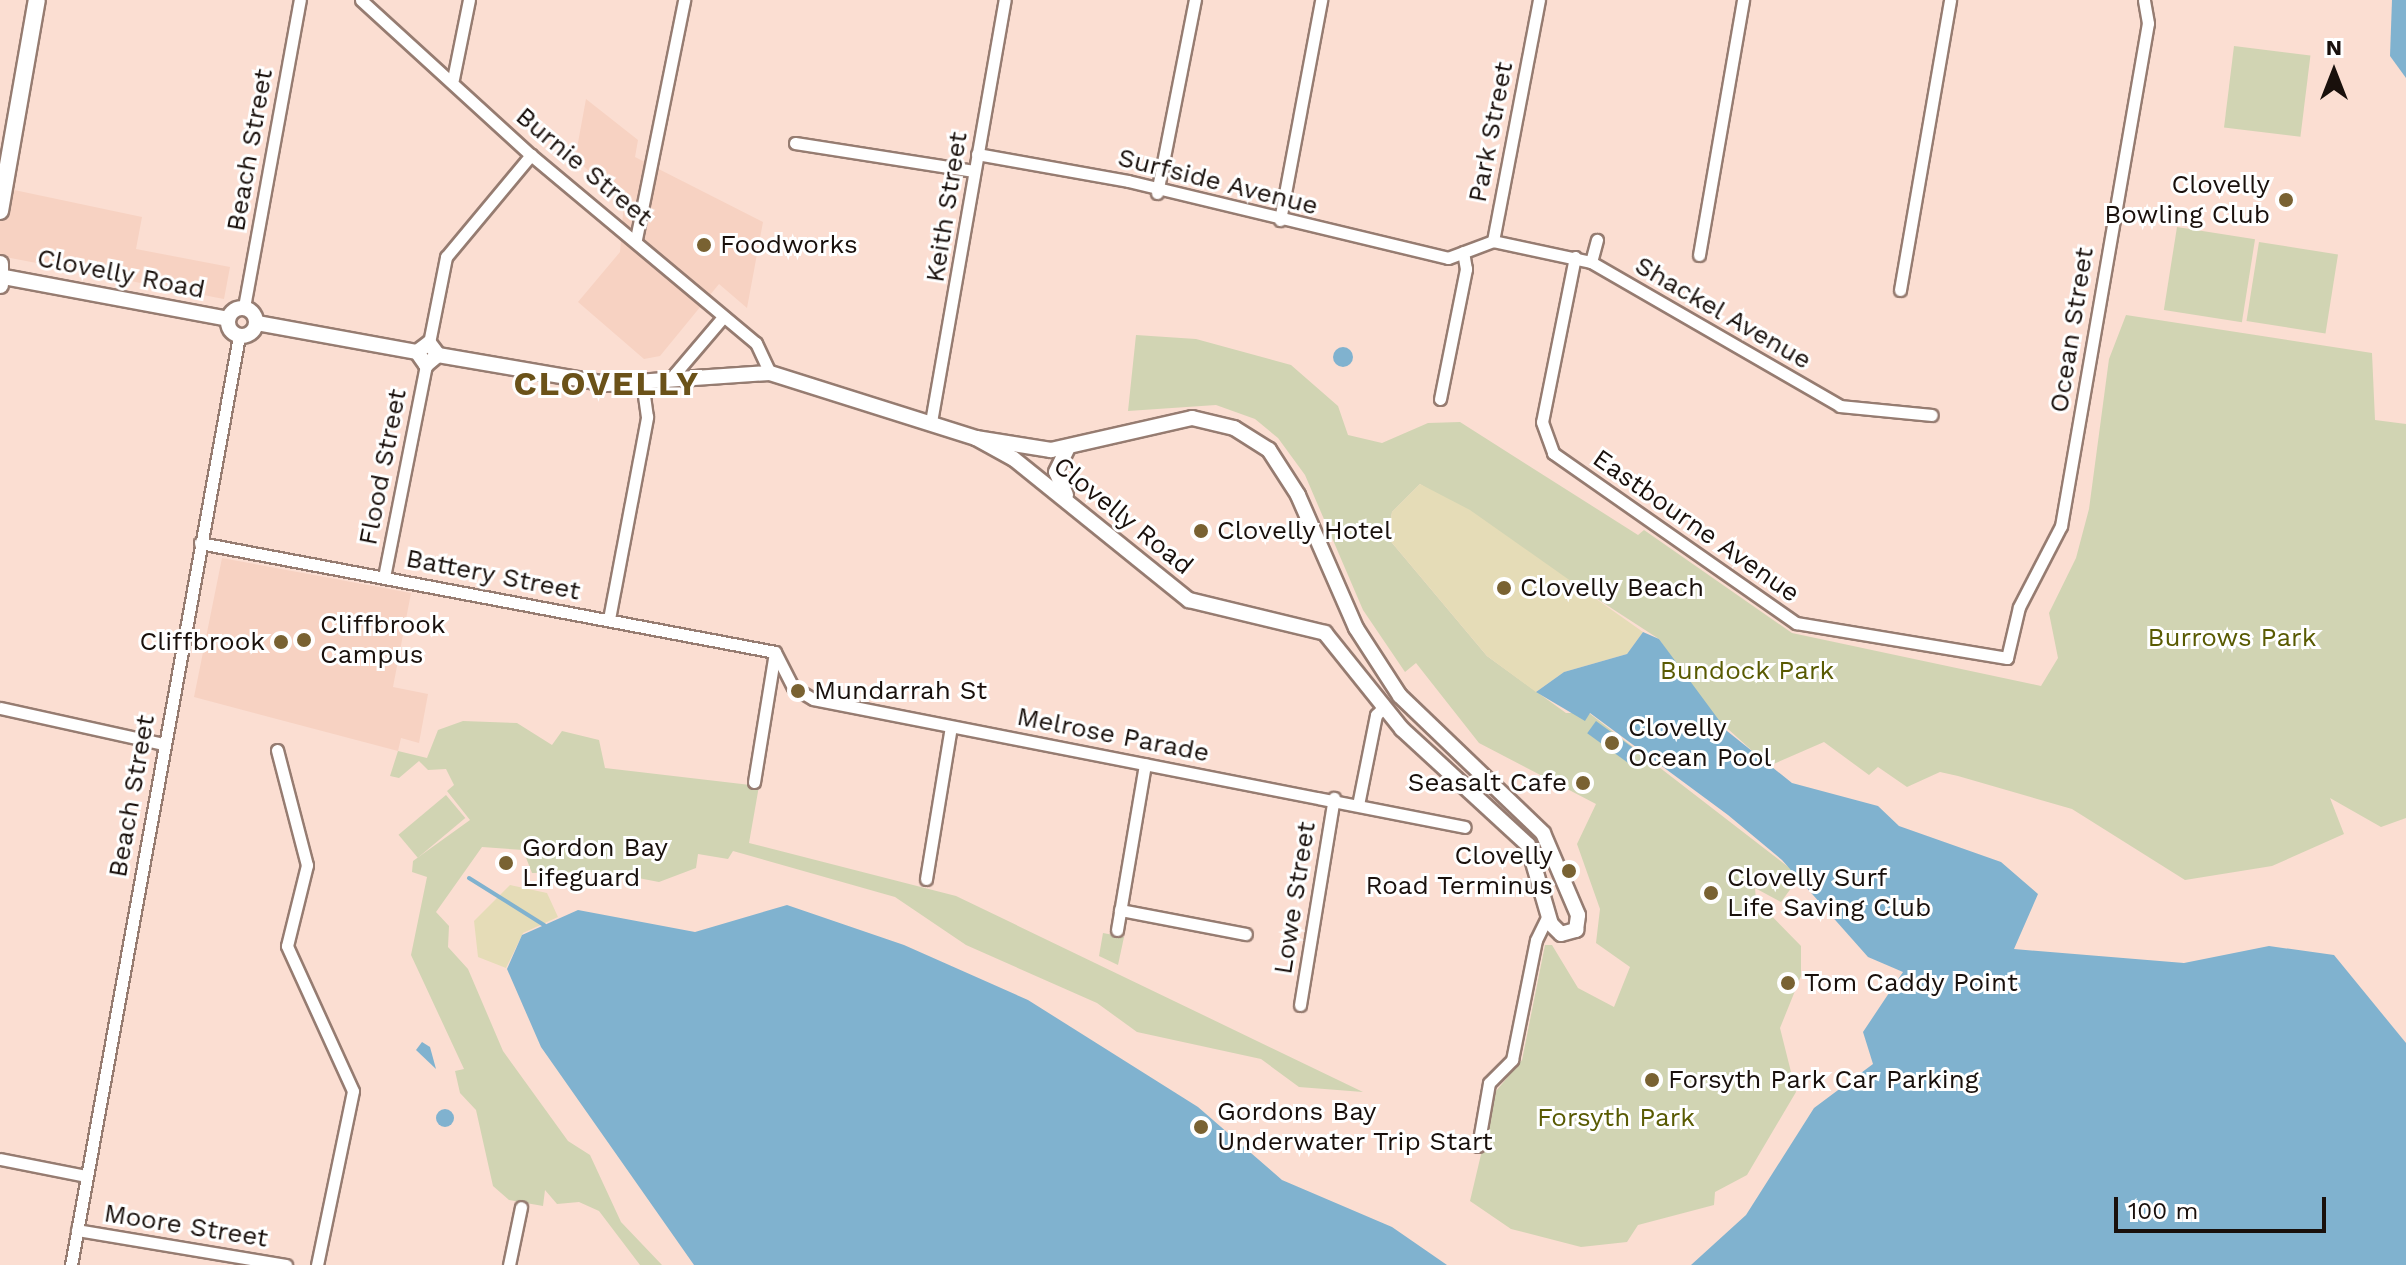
<!DOCTYPE html>
<html>
<head>
<meta charset="utf-8">
<style>
	body { margin:0 }
	#map { position:relative; width:2406px; height:1265px; overflow:hidden; background:#fbded2; font-family:"Work Sans",sans-serif }
	div>[style] { position:absolute }
	[style*='--x'] { left:calc(var(--x)*1px); top:calc(var(--y)*1px); width:calc(var(--w)*1px); rotate:calc(var(--a)*1deg) }
	.built>* { inset:0; background:#f7d2c2 }
	.green>* { inset:0; background:#d1d4b3; transform-origin:0 0 }
	.sand>* { inset:0; background:#e5dcb7 }
	.water>* { inset:0; background:#80b2cf; transform-origin:0 0 }
	.round { border-radius:50% }
	.stream>* { height:4px; margin:-2px; padding:0 2px; transform-origin:2px; border-radius:2px; background:#80b2cf }
	.roads { filter:drop-shadow(2px 0 #967c71) drop-shadow(-2px 0 #967c71) drop-shadow(0 2px #967c71) drop-shadow(0 -2px #967c71) }
	.minor>* { height:11px; margin:-5.5px; padding:0 5.5px; transform-origin:5.5px; border-radius:5.5px; background:#fff }
	.tertiary>* { height:14px; margin:-7px; padding:0 7px; transform-origin:7px; border-radius:7px; background:#fff }
	.tertiary>.ring { margin:-7px; padding:0; box-sizing:content-box; background:none; border:14px solid #fff; border-radius:50% }
	.secondary>* { height:16px; margin:-8px; padding:0 8px; transform-origin:8px; border-radius:8px; background:#fff }
	.dots>* { width:22px; height:22px; translate:-50% -50%; box-sizing:border-box; border:4px solid #fff; border-radius:50% }
	span { translate:-50% -50%; white-space:nowrap; text-align:center; line-height:1.15; -webkit-text-stroke:6px #fff; paint-order:stroke }
	.street-label { font-size:26px; color:#19100c }
	.poi-label { font-size:26px; color:#19100c }
	.right { translate:-100% -50%; text-align:right }
	.left { translate:0 -50%; text-align:left }
	.park-label { font-size:26px; color:#595a02 }
	.district-label { font-size:34px; color:#6b5219; font-weight:700; letter-spacing:2px }
	.north { position:absolute; left:2294px; top:32px; width:80px; height:80px; -webkit-text-stroke:6px #fff; paint-order:stroke; rotate:0deg; font-size:22px; font-weight:700; line-height:32px; text-align:center; color:#19100c }
	.north::after { content:''; display:block; margin:auto; width:28px; height:36px; background:#19100c; clip-path:polygon(50% 0,100% 100%,50% 72%,0 100%) }
	.scale { position:absolute; left:2114px; top:1197px; width:212px; height:36px; box-sizing:border-box; border:4px solid #19100c; border-top:0; padding-left:10px; font-size:24px; line-height:28px; white-space:nowrap; color:#19100c; -webkit-text-stroke:6px #fff; paint-order:stroke }
</style>
</head>
<body>
<div id="map">
	<div class="built">
		<div style="clip-path:polygon(586px 99px,638px 140px,635px 157px,763px 222px,747px 308px,719px 284px,660px 356px,644px 359px,578px 302px,620px 252px,624px 201px,575px 159px)"></div>
		<div style="clip-path:polygon(0 187px,142px 217px,136px 249px,230px 267px,224px 299px,0 256px)"></div>
		<div style="clip-path:polygon(222px 558px,411px 593px,393px 687px,428px 694px,419px 743px,401px 738px,398px 751px,194px 697px)"></div>
	</div>
	<div class="green">
		<div style="left:2234px;top:46px;width:77px;height:82px;rotate:7deg"></div>
		<div style="left:2177px;top:227px;width:79px;height:84px;rotate:9deg"></div>
		<div style="left:2259px;top:242px;width:80px;height:80px;rotate:9deg"></div>
		<div style="clip-path:polygon(2126px 315px,2372px 353px,2375px 420px,2406px 424px,2406px 818px,2381px 827px,2330px 798px,2344px 834px,2272px 866px,2185px 880px,2072px 809px,1958px 776px,1940px 772px,1907px 787px,1878px 767px,1869px 775px,1824px 742px,1769px 766px,1708px 711px,1659px 639px,1420px 484px,1392px 512px,1388px 538px,1487px 656px,1566px 713px,1589px 713px,1800px 876px,1781px 902px,1755px 888px,1756px 900px,1801px 946px,1801px 976px,1780px 1028px,1796px 1092px,1747px 1175px,1715px 1192px,1714px 1205px,1638px 1225px,1627px 1242px,1581px 1247px,1511px 1229px,1470px 1201px,1496px 1091px,1522px 1060px,1545px 945px,1552px 945px,1578px 988px,1614px 1007px,1630px 967px,1596px 943px,1600px 909px,1577px 844px,1596px 804px,1479px 743px,1416px 663px,1405px 672px,1363px 610px,1305px 475px,1278px 438px,1255px 419px,1216px 405px,1128px 411px,1136px 335px,1196px 339px,1291px 365px,1338px 406px,1348px 435px,1382px 443px,1428px 423px,1460px 422px,1638px 535px,1644px 530px,1792px 633px,2041px 686px,2058px 658px,2049px 613px,2076px 558px,2089px 509px,2109px 359px)"></div>
		<div style="clip-path:polygon(463px 721px,517px 723px,552px 745px,562px 731px,599px 740px,605px 768px,759px 786px,749px 843px,956px 896px,1363px 1092px,1299px 1087px,1261px 1059px,1137px 1032px,1097px 1003px,966px 945px,895px 897px,733px 851px,728px 859px,698px 854px,696px 868px,659px 882px,607px 872px,532px 873px,523px 850px,482px 847px,436px 912px,449px 926px,448px 947px,468px 969px,503px 1051px,568px 1141px,590px 1155px,621px 1222px,662px 1265px,640px 1265px,599px 1211px,579px 1202px,557px 1204px,545px 1190px,543px 1206px,509px 1200px,493px 1186px,476px 1110px,460px 1093px,455px 1071px,464px 1069px,411px 955px,427px 877px,412px 872px,413px 861px,470px 820px,447px 791px,454px 785px,446px 769px,428px 770px,419px 761px,399px 778px,390px 776px,398px 751px,427px 758px,438px 730px)"></div>
		<div style="left:446px;top:795px;width:30px;height:62px;rotate:50deg"></div>
		<div style="clip-path:polygon(1103px 933px,1124px 937px,1118px 965px,1099px 956px)"></div>
	</div>
	<div class="sand">
		<div style="clip-path:polygon(1420px 484px,1470px 510px,1643px 632px,1627px 654px,1564px 672px,1536px 692px,1487px 656px,1388px 538px,1392px 512px)"></div>
		<div style="clip-path:polygon(510px 885px,547px 893px,558px 917px,523px 933px,506px 968px,478px 957px,474px 921px)"></div>
	</div>
	<div class="water">
		<div style="clip-path:polygon(2392px 0,2406px 0,2406px 78px,2390px 56px)"></div>
		<div class="round" style="left:1333px;top:347px;width:20px;height:20px"></div>
		<div style="clip-path:polygon(1643px 632px,1659px 639px,1727px 731px,1792px 783px,1878px 806px,1899px 826px,2001px 862px,2038px 894px,2014px 949px,2184px 963px,2269px 946px,2334px 955px,2406px 1043px,2406px 1265px,1691px 1265px,1746px 1215px,1814px 1108px,1873px 1064px,1863px 1032px,1903px 972px,1868px 957px,1782px 860px,1728px 815px,1590px 713px,1585px 721px,1536px 692px,1564px 672px,1627px 654px)"></div>
		<div style="left:1596px;top:721px;width:52px;height:15px;rotate:36deg"></div>
		<div style="clip-path:polygon(787px 905px,904px 945px,1028px 1000px,1198px 1107px,1282px 1180px,1392px 1227px,1447px 1265px,694px 1265px,541px 1047px,507px 969px,522px 935px,578px 910px,695px 932px)"></div>
		<div style="clip-path:polygon(422px 1042px,430px 1047px,436px 1069px,416px 1050px)"></div>
		<div class="round" style="left:436px;top:1109px;width:18px;height:18px"></div>
	</div>
	<div class="stream">
		<div style="--x:469;--y:878;--w:89;--a:32.1"></div>
	</div>
	<div class="roads">
		<div class="minor">
			<div style="--x:361;--y:0;--w:230;--a:42.4"></div>
			<div style="--x:531;--y:155;--w:293;--a:39.9"></div>
			<div style="--x:756;--y:343;--w:33;--a:65"></div>
			<div style="--x:453;--y:79;--w:81;--a:-78.6"></div>
			<div style="--x:795;--y:143;--w:181;--a:8.9"></div>
			<div style="--x:977;--y:154;--w:153;--a:10.1"></div>
			<div style="--x:1128;--y:181;--w:329;--a:13.5"></div>
			<div style="--x:1448;--y:258;--w:48;--a:-20.7"></div>
			<div style="--x:1493;--y:241;--w:245;--a:-79.2"></div>
			<div style="--x:1157;--y:193;--w:197;--a:-78.9"></div>
			<div style="--x:1280;--y:220;--w:224;--a:-79.4"></div>
			<div style="--x:636;--y:239;--w:244;--a:-78.6"></div>
			<div style="--x:1493;--y:241;--w:100;--a:12.1"></div>
			<div style="--x:1591;--y:262;--w:288;--a:30"></div>
			<div style="--x:1840;--y:406;--w:92;--a:5.6"></div>
			<div style="--x:1699;--y:255;--w:259;--a:-80.2"></div>
			<div style="--x:1575;--y:257;--w:168;--a:101.3"></div>
			<div style="--x:1542;--y:422;--w:33;--a:70"></div>
			<div style="--x:1553;--y:453;--w:297;--a:35"></div>
			<div style="--x:1796;--y:623;--w:214;--a:9.4"></div>
			<div style="--x:2007;--y:658;--w:52;--a:-76.8"></div>
			<div style="--x:2019;--y:607;--w:91;--a:-62.6"></div>
			<div style="--x:2061;--y:526;--w:510;--a:-80.19"></div>
			<div style="--x:2148;--y:23;--w:23;--a:-100"></div>
			<div style="--x:1591;--y:262;--w:23;--a:-75"></div>
			<div style="--x:1900;--y:290;--w:294;--a:-80.2"></div>
			<div style="--x:244;--y:307;--w:312;--a:-79.7"></div>
			<div style="--x:429;--y:343;--w:88;--a:-78.8"></div>
			<div style="--x:446;--y:257;--w:133;--a:-50.2"></div>
			<div style="--x:672;--y:377;--w:79;--a:-49.6"></div>
			<div style="--x:1440;--y:399;--w:133;--a:-78.7"></div>
			<div style="--x:1466;--y:269;--w:17;--a:-100"></div>
			<div style="--x:931;--y:422;--w:428;--a:-80.1"></div>
			<div style="--x:200;--y:543;--w:585;--a:10.73"></div>
			<div style="--x:384;--y:577;--w:216;--a:-78.8"></div>
			<div style="--x:609;--y:619;--w:206;--a:-79.3"></div>
			<div style="--x:647;--y:417;--w:36;--a:-98"></div>
			<div style="--x:775;--y:652;--w:39;--a:63"></div>
			<div style="--x:793;--y:687;--w:23;--a:31"></div>
			<div style="--x:813;--y:699;--w:664;--a:11.11"></div>
			<div style="--x:0;--y:708;--w:168;--a:12.4"></div>
			<div style="--x:277;--y:750;--w:119;--a:75.4"></div>
			<div style="--x:307;--y:865;--w:83;--a:103.9"></div>
			<div style="--x:287;--y:946;--w:159;--a:65.5"></div>
			<div style="--x:353;--y:1091;--w:178;--a:101.7"></div>
			<div style="--x:754;--y:782;--w:131;--a:-80.8"></div>
			<div style="--x:1358;--y:805;--w:92;--a:-78.7"></div>
			<div style="--x:1376;--y:715;--w:11;--a:-45"></div>
			<div style="--x:926;--y:879;--w:154;--a:-80.7"></div>
			<div style="--x:1120;--y:910;--w:128;--a:10.8"></div>
			<div style="--x:1117;--y:930;--w:168;--a:-80.4"></div>
			<div style="--x:1300;--y:1005;--w:210;--a:-80.7"></div>
			<div style="--x:1478;--y:1146;--w:64;--a:-80.1"></div>
			<div style="--x:1489;--y:1083;--w:33;--a:-45"></div>
			<div style="--x:1512;--y:1060;--w:122;--a:-78.7"></div>
			<div style="--x:1536;--y:940;--w:28;--a:-64"></div>
			<div style="--x:0;--y:1159;--w:88;--a:11.2"></div>
			<div style="--x:77;--y:1230;--w:212;--a:9.5"></div>
			<div style="--x:71;--y:1265;--w:944;--a:-79.75"></div>
			<div style="--x:509;--y:1265;--w:59;--a:-78.3"></div>
		</div>
		<div class="tertiary">
			<div style="--x:4;--y:277;--w:228;--a:10.6"></div>
			<div class="ring" style="left:228px;top:308px;width:14px;height:14px"></div>
			<div style="--x:257;--y:323;--w:163;--a:10.3"></div>
			<div style="--x:417;--y:352;--w:16;--a:55"></div>
			<div style="--x:426;--y:365;--w:16;--a:-40"></div>
			<div style="--x:417;--y:352;--w:15;--a:-37"></div>
			<div style="--x:429;--y:343;--w:15;--a:53"></div>
			<div style="--x:438;--y:355;--w:171;--a:9.7"></div>
			<div style="--x:607;--y:384;--w:163;--a:-3.9"></div>
			<div style="--x:770;--y:373;--w:216;--a:17.5"></div>
			<div style="--x:976;--y:438;--w:43;--a:28.9"></div>
			<div style="--x:1014;--y:459;--w:225;--a:38.9"></div>
			<div style="--x:1189;--y:600;--w:140;--a:13.6"></div>
			<div style="--x:1325;--y:633;--w:123;--a:51.3"></div>
			<div style="--x:1402;--y:729;--w:171;--a:42.6"></div>
			<div style="--x:1528;--y:845;--w:82;--a:73.8"></div>
			<div style="--x:1551;--y:924;--w:14;--a:45"></div>
			<div style="--x:1561;--y:934;--w:16;--a:-15"></div>
			<div style="--x:1576;--y:930;--w:15;--a:-82"></div>
			<div style="--x:1578;--y:915;--w:89;--a:-113.1"></div>
			<div style="--x:1543;--y:833;--w:198;--a:-136.2"></div>
			<div style="--x:1400;--y:696;--w:81;--a:-122.9"></div>
			<div style="--x:1356;--y:628;--w:145;--a:-113.6"></div>
			<div style="--x:1298;--y:495;--w:54;--a:-122.8"></div>
			<div style="--x:1269;--y:450;--w:41;--a:-147.8"></div>
			<div style="--x:1234;--y:428;--w:43;--a:-166.6"></div>
			<div style="--x:1192;--y:418;--w:145;--a:167.2"></div>
			<div style="--x:1051;--y:450;--w:76;--a:-170.9"></div>
			<div style="--x:1066;--y:495;--w:25;--a:-113"></div>
			<div style="--x:1056;--y:472;--w:25;--a:-64"></div>
		</div>
		<div class="secondary">
			<div style="--x:0;--y:211;--w:214;--a:-80.1"></div>
			<div style="--x:0;--y:264;--w:21;--a:90"></div>
		</div>
	</div>
	<div class="dots">
		<div style="left:2286px;top:200px;background:#796232"></div>
		<div style="left:704px;top:245px;background:#796232"></div>
		<div style="left:1201px;top:531px;background:#796232"></div>
		<div style="left:1504px;top:588px;background:#796232"></div>
		<div style="left:304px;top:640px;background:#796232"></div>
		<div style="left:281px;top:642px;background:#796232"></div>
		<div style="left:798px;top:691px;background:#796232"></div>
		<div style="left:1612px;top:743px;background:#796232"></div>
		<div style="left:1583px;top:783px;background:#796232"></div>
		<div style="left:506px;top:863px;background:#796232"></div>
		<div style="left:1569px;top:871px;background:#796232"></div>
		<div style="left:1711px;top:893px;background:#796232"></div>
		<div style="left:1788px;top:983px;background:#796232"></div>
		<div style="left:1652px;top:1080px;background:#796232"></div>
		<div style="left:1201px;top:1127px;background:#796232"></div>
	</div>
	<div class="street-label">
		<span style="left:1491px;top:132px;rotate:-79deg">Park Street</span>
		<span style="left:250px;top:150px;rotate:-80deg">Beach Street</span>
		<span style="left:584px;top:167px;rotate:40deg">Burnie Street</span>
		<span style="left:1218px;top:182px;rotate:14deg">Surfside Avenue</span>
		<span style="left:947px;top:207px;rotate:-81deg">Keith Street</span>
		<span style="left:121px;top:274px;rotate:11deg">Clovelly Road</span>
		<span style="left:1723px;top:313px;rotate:30deg">Shackel Avenue</span>
		<span style="left:2072px;top:330px;rotate:-81deg">Ocean Street</span>
		<span style="left:383px;top:467px;rotate:-79deg">Flood Street</span>
		<span style="left:1123px;top:516px;rotate:39deg">Clovelly Road</span>
		<span style="left:1696px;top:526px;rotate:35deg">Eastbourne Avenue</span>
		<span style="left:493px;top:575px;rotate:11deg">Battery Street</span>
		<span style="left:1113px;top:735px;rotate:11deg">Melrose Parade</span>
		<span style="left:132px;top:796px;rotate:-80deg">Beach Street</span>
		<span style="left:1295px;top:898px;rotate:-81deg">Lowe Street</span>
		<span style="left:186px;top:1226px;rotate:9deg">Moore Street</span>
	</div>
	<div class="poi-label">
		<span class="right" style="left:2270px;top:200px">Clovelly<br>Bowling Club</span>
		<span class="left" style="left:720px;top:245px">Foodworks</span>
		<span class="left" style="left:1217px;top:531px">Clovelly Hotel</span>
		<span class="left" style="left:1520px;top:588px">Clovelly Beach</span>
		<span class="left" style="left:320px;top:640px">Cliffbrook<br>Campus</span>
		<span class="right" style="left:265px;top:642px">Cliffbrook</span>
		<span class="left" style="left:814px;top:691px">Mundarrah St</span>
		<span class="left" style="left:1628px;top:743px">Clovelly<br>Ocean Pool</span>
		<span class="right" style="left:1567px;top:783px">Seasalt Cafe</span>
		<span class="left" style="left:522px;top:863px">Gordon Bay<br>Lifeguard</span>
		<span class="right" style="left:1553px;top:871px">Clovelly<br>Road Terminus</span>
		<span class="left" style="left:1727px;top:893px">Clovelly Surf<br>Life Saving Club</span>
		<span class="left" style="left:1804px;top:983px">Tom Caddy Point</span>
		<span class="left" style="left:1668px;top:1080px">Forsyth Park Car Parking</span>
		<span class="left" style="left:1217px;top:1127px">Gordons Bay<br>Underwater Trip Start</span>
	</div>
	<div class="park-label">
		<span style="left:2232px;top:638px">Burrows Park</span>
		<span style="left:1747px;top:671px">Bundock Park</span>
		<span style="left:1616px;top:1118px">Forsyth Park</span>
	</div>
	<div class="district-label">
		<span style="left:607px;top:384px">CLOVELLY</span>
	</div>
	<div class="north">N</div>
	<div class="scale">100 m</div>
</div>
</body>
</html>
